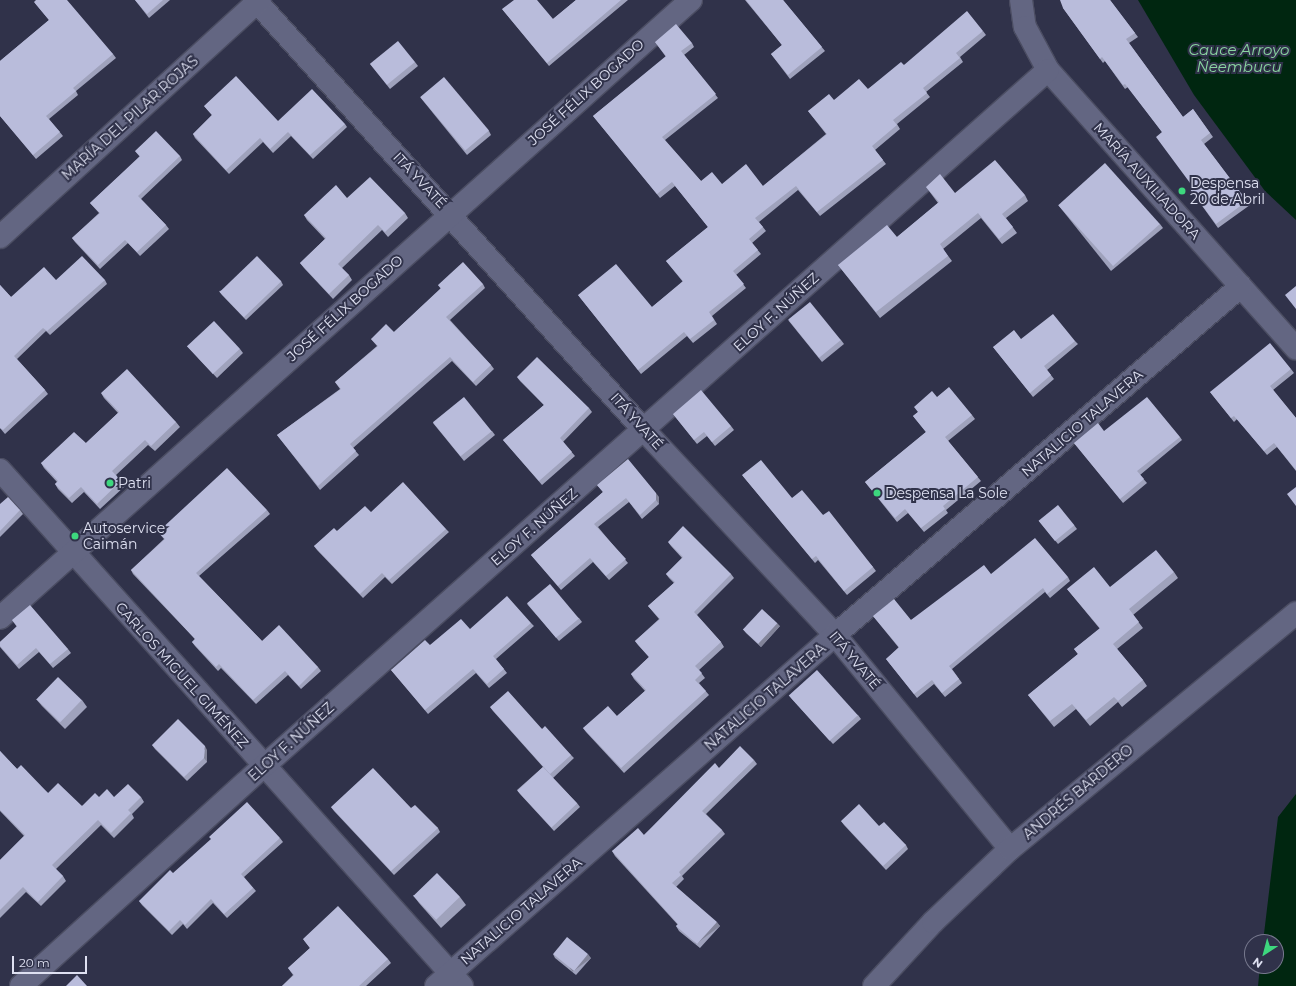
<!DOCTYPE html>
<html>
<head>
<meta charset="utf-8">
<style>
	body { margin:0 }
	#map { position:relative; width:1296px; height:986px; overflow:hidden; background:#30324a; font-family:Montserrat,sans-serif }
	div>[style] { position:absolute }
	[style*='--x'] { left:calc(var(--x)*1px); top:calc(var(--y)*1px); width:calc(var(--w)*1px); rotate:calc(var(--a)*1deg) }
	.water>* { inset:0; background:#002610 }
	.roads { filter:drop-shadow(1px 0 #4b4d62) drop-shadow(-1px 0 #4b4d62) drop-shadow(0 1px #4b4d62) drop-shadow(0 -1px #4b4d62) }
	.street>* { height:22px; margin:-11px; padding:0 11px; transform-origin:11px; border-radius:11px; background:#636682 }
	.wall>* { inset:0; background:#9fa2bc }
	.shaded-wall>* { inset:0; background:#828499; transform-origin:0 0 }
	.building>* { inset:0; background:#b9bcdb; transform-origin:0 0 }
	.dots>* { width:11px; height:11px; translate:-50% -50%; box-sizing:border-box; border:2px solid #30324a; border-radius:50% }
	span { translate:-50% -50%; white-space:nowrap; text-align:center; line-height:1.15; -webkit-text-stroke:4px #30324a; paint-order:stroke }
	.street-label { font-size:14px; color:#dee0f1 }
	.poi-label { font-size:14px; color:#dee0f1 }
	.left { translate:0 -50%; text-align:left }
	.water-label { font-size:15px; color:#89d4a0; font-style:italic }
	.north { position:absolute; left:1244px; top:934px; width:40px; height:40px; box-sizing:border-box; background:#30324a; border:1px solid #76788d; border-radius:50%; rotate:216deg; font-size:11px; font-weight:700; line-height:16px; text-align:center; color:#dee0f1 }
	.north::after { content:''; display:block; margin:auto; width:14px; height:18px; background:#3dd77e; clip-path:polygon(50% 0,100% 100%,50% 72%,0 100%) }
	.scale { position:absolute; left:12px; top:956px; width:75px; height:18px; box-sizing:border-box; border:2px solid #dee0f1; border-top:0; padding-left:5px; font-size:12px; line-height:14px; white-space:nowrap; color:#dee0f1; -webkit-text-stroke:3px #30324a; paint-order:stroke }
</style>
</head>
<body>
<div id="map">
	<div class="water">
		<div style="clip-path:polygon(1138px 0,1296px 0,1296px 220px,1265px 191px,1194px 95px)"></div>
		<div style="clip-path:polygon(1296px 794px,1296px 986px,1258px 986px,1260px 966px,1276px 966px,1276px 942px,1263px 942px,1278px 817px)"></div>
	</div>
	<div class="roads">
		<div class="street">
			<div style="--x:255;--y:0;--w:580;--a:47.87"></div>
			<div style="--x:644;--y:430;--w:280;--a:47"></div>
			<div style="--x:835;--y:635;--w:276;--a:50.7"></div>
			<div style="--x:1021;--y:0;--w:27;--a:82"></div>
			<div style="--x:1025;--y:27;--w:49;--a:61.9"></div>
			<div style="--x:1048;--y:70;--w:373;--a:48.3"></div>
			<div style="--x:0;--y:237;--w:352;--a:-42.4"></div>
			<div style="--x:0;--y:470;--w:693;--a:48.16"></div>
			<div style="--x:0;--y:618;--w:927;--a:-41.81"></div>
			<div style="--x:21;--y:986;--w:328;--a:-42.2"></div>
			<div style="--x:264;--y:766;--w:1048;--a:-41.6"></div>
			<div style="--x:436;--y:986;--w:531;--a:-41.34"></div>
			<div style="--x:835;--y:635;--w:535;--a:-40.68"></div>
			<div style="--x:874;--y:986;--w:87;--a:-47.3"></div>
			<div style="--x:933;--y:922;--w:106;--a:-43.5"></div>
			<div style="--x:1010;--y:849;--w:371;--a:-39.5"></div>
		</div>
	</div>
	<div class="wall">
		<div style="clip-path:polygon(135px 0,170px 0,149px 18px)"></div>
		<div style="clip-path:polygon(576px 0,628px 0,549px 66px,502px 9px,553px 19px)"></div>
		<div style="clip-path:polygon(745px 0,783px 0,825px 51px,790px 79px,771px 54px,782px 45px)"></div>
		<div style="clip-path:polygon(1110px 0,1138px 37px,1129px 43px,1183px 117px,1193px 109px,1213px 137px,1204px 144px,1250px 205px,1218px 228px,1190px 189px,1193px 187px,1162px 132px,1128px 87px,1125px 89px,1105px 61px,1103px 63px,1063px 8px)"></div>
		<div style="clip-path:polygon(34px 2px,113px 54px,116px 58px,76px 91px,78px 95px,49px 119px,63px 136px,36px 159px,0 116px,0 61px,49px 20px)"></div>
		<div style="clip-path:polygon(983px 31px,986px 35px,960px 57px,963px 62px,926px 92px,930px 97px,897px 124px,900px 129px,875px 150px,886px 164px,820px 216px,798px 190px,759px 222px,766px 231px,752px 243px,761px 254px,736px 275px,746px 288px,712px 316px,717px 324px,693px 343px,687px 336px,641px 374px,578px 295px,652px 307px,683px 282px,666px 261px,708px 227px,675px 186px,660px 198px,593px 116px,666px 57px,655px 42px,692px 43px,694px 47px,684px 55px,718px 98px,665px 140px,701px 181px,722px 184px,763px 186px,826px 134px,808px 111px,834px 100px,868px 89px,904px 65px)"></div>
		<div style="clip-path:polygon(415px 62px,418px 66px,390px 89px,370px 64px)"></div>
		<div style="clip-path:polygon(420px 97px,489px 131px,491px 135px,467px 155px)"></div>
		<div style="clip-path:polygon(204px 106px,278px 121px,345px 124px,347px 127px,313px 159px,291px 136px,273px 153px,263px 142px,229px 174px,195px 138px,193px 134px,212px 115px)"></div>
		<div style="clip-path:polygon(135px 151px,180px 156px,182px 160px,141px 199px,166px 225px,169px 229px,140px 256px,128px 243px,100px 269px,75px 242px,72px 238px,99px 213px,90px 203px,140px 157px)"></div>
		<div style="clip-path:polygon(926px 187px,955px 193px,1025px 195px,1028px 201px,1006px 218px,1017px 233px,1002px 244px,981px 218px,943px 249px,952px 261px,880px 318px,838px 265px,897px 237px,938px 203px)"></div>
		<div style="clip-path:polygon(347px 198px,405px 213px,408px 218px,388px 237px,382px 230px,342px 268px,349px 275px,352px 280px,333px 299px,304px 268px,300px 263px,325px 239px,307px 220px,304px 215px)"></div>
		<div style="clip-path:polygon(1059px 206px,1160px 224px,1163px 228px,1111px 271px)"></div>
		<div style="clip-path:polygon(56px 280px,105px 280px,107px 284px,50px 335px,46px 331px,17px 359px,45px 390px,48px 394px,5px 434px,0 428px,0 285px,11px 297px)"></div>
		<div style="clip-path:polygon(281px 281px,283px 285px,246px 320px,222px 295px,219px 291px)"></div>
		<div style="clip-path:polygon(483px 284px,485px 288px,450px 320px,491px 365px,494px 369px,476px 386px,452px 361px,353px 448px,359px 455px,320px 490px,277px 435px,340px 389px,335px 382px,377px 346px,371px 339px,394px 332px,441px 289px,438px 285px)"></div>
		<div style="clip-path:polygon(788px 320px,841px 340px,844px 344px,822px 362px)"></div>
		<div style="clip-path:polygon(1021px 339px,1075px 341px,1078px 344px,1047px 370px,1054px 379px,1033px 397px,993px 347px)"></div>
		<div style="clip-path:polygon(187px 346px,240px 349px,243px 353px,217px 378px,190px 349px)"></div>
		<div style="clip-path:polygon(1291px 369px,1294px 373px,1273px 390px,1296px 418px,1296px 471px,1277px 447px,1267px 455px,1237px 419px,1234px 422px,1210px 392px)"></div>
		<div style="clip-path:polygon(517px 377px,589px 408px,592px 412px,563px 442px,575px 456px,542px 485px,503px 440px,544px 405px,520px 381px)"></div>
		<div style="clip-path:polygon(101px 393px,176px 422px,180px 427px,155px 451px,148px 445px,116px 475px,121px 481px,125px 486px,100px 509px,84px 492px,72px 503px,58px 489px,55px 484px,57px 482px,44px 468px,41px 463px,86px 443px,118px 413px,104px 398px)"></div>
		<div style="clip-path:polygon(937px 397px,972px 415px,975px 419px,948px 441px,981px 481px,946px 510px,948px 513px,924px 532px,908px 513px,897px 522px,865px 482px,926px 432px,913px 416px)"></div>
		<div style="clip-path:polygon(673px 414px,731px 426px,734px 430px,715px 446px,707px 436px,697px 444px)"></div>
		<div style="clip-path:polygon(433px 423px,492px 431px,495px 435px,464px 461px)"></div>
		<div style="clip-path:polygon(1104px 431px,1180px 437px,1182px 440px,1140px 475px,1147px 483px,1123px 503px,1074px 443px)"></div>
		<div style="clip-path:polygon(742px 475px,792px 498px,823px 515px,873px 567px,876px 571px,847px 595px,818px 560px,815px 563px)"></div>
		<div style="clip-path:polygon(597px 485px,659px 497px,659px 504px,642px 519px,629px 502px,598px 527px,628px 563px,609px 580px,593px 562px,561px 590px,531px 555px,603px 492px)"></div>
		<div style="clip-path:polygon(0 504px,20px 510px,23px 514px,0 537px)"></div>
		<div style="clip-path:polygon(267px 510px,270px 514px,199px 576px,262px 641px,318px 667px,321px 671px,301px 689px,288px 675px,256px 704px,221px 668px,218px 671px,195px 646px,192px 642px,195px 639px,133px 574px,131px 570px,164px 539px,158px 532px)"></div>
		<div style="clip-path:polygon(371px 512px,446px 529px,449px 532px,392px 584px,385px 577px,363px 598px,317px 550px,314px 546px,337px 531px)"></div>
		<div style="clip-path:polygon(1039px 521px,1074px 525px,1077px 529px,1058px 544px)"></div>
		<div style="clip-path:polygon(668px 542px,731px 574px,734px 578px,697px 615px,721px 642px,724px 647px,699px 670px,705px 678px,699px 683px,709px 695px,624px 773px,586px 732px,583px 728px,617px 716px,645px 691px,634px 679px,631px 674px,649px 657px,638px 645px,635px 641px,659px 619px,648px 606px,674px 583px,669px 578px,666px 574px,682px 558px,671px 546px)"></div>
		<div style="clip-path:polygon(1174px 572px,1178px 578px,1133px 615px,1143px 628px,1117px 649px,1143px 680px,1147px 686px,1122px 707px,1118px 702px,1090px 726px,1076px 709px,1054px 727px,1028px 695px,1078px 654px,1074px 649px,1100px 629px,1067px 589px,1110px 587px)"></div>
		<div style="clip-path:polygon(991px 574px,1068px 577px,1070px 581px,1050px 598px,1045px 592px,952px 669px,962px 683px,945px 697px,934px 684px,917px 698px,886px 659px,899px 648px,873px 616px,911px 620px)"></div>
		<div style="clip-path:polygon(527px 604px,579px 618px,582px 622px,559px 641px)"></div>
		<div style="clip-path:polygon(12px 620px,68px 649px,71px 653px,53px 668px,39px 652px,19px 669px,0 647px,0 642px,17px 627px)"></div>
		<div style="clip-path:polygon(531px 623px,534px 626px,496px 659px,507px 673px,489px 688px,476px 673px,428px 714px,391px 670px,430px 645px,470px 629px)"></div>
		<div style="clip-path:polygon(780px 626px,761px 647px,746px 633px,743px 629px)"></div>
		<div style="clip-path:polygon(789px 695px,858px 715px,861px 719px,833px 744px,792px 699px)"></div>
		<div style="clip-path:polygon(36px 699px,82px 700px,87px 707px,65px 729px,42px 706px)"></div>
		<div style="clip-path:polygon(490px 707px,542px 729px,571px 755px,574px 758px,553px 778px,577px 803px,580px 807px,554px 831px,520px 794px,517px 790px,543px 767px,493px 711px)"></div>
		<div style="clip-path:polygon(152px 745px,207px 750px,207px 762px,187px 781px,155px 749px)"></div>
		<div style="clip-path:polygon(0 751px,17px 769px,48px 793px,82px 806px,99px 797px,141px 797px,144px 802px,132px 814px,134px 818px,114px 838px,101px 825px,56px 869px,63px 876px,66px 881px,41px 906px,26px 892px,0 918px,0 860px,24px 836px,0 811px)"></div>
		<div style="clip-path:polygon(754px 760px,757px 764px,706px 814px,722px 830px,725px 834px,682px 876px,684px 879px,676px 887px,720px 926px,700px 948px,679px 931px,676px 926px,678px 925px,615px 856px,612px 851px,644px 835px,719px 768px)"></div>
		<div style="clip-path:polygon(331px 807px,411px 808px,438px 828px,440px 832px,394px 875px,334px 811px)"></div>
		<div style="clip-path:polygon(841px 821px,879px 826px,906px 845px,908px 849px,886px 870px,844px 825px)"></div>
		<div style="clip-path:polygon(280px 838px,283px 842px,244px 877px,256px 891px,227px 918px,213px 903px,187px 929px,183px 924px,172px 935px,142px 905px,139px 901px)"></div>
		<div style="clip-path:polygon(413px 895px,460px 897px,466px 905px,441px 928px,419px 903px)"></div>
		<div style="clip-path:polygon(303px 939px,388px 959px,391px 963px,366px 986px,282px 986px,293px 975px,288px 968px,310px 948px)"></div>
		<div style="clip-path:polygon(553px 954px,591px 958px,576px 975px,555px 958px)"></div>
	</div>
	<div class="shaded-wall">
		<div style="clip-path:polygon(656px 493px,659px 497px,659px 504px,656px 500px)"></div>
		<div style="clip-path:polygon(777px 623px,780px 626px,761px 647px,758px 643px)"></div>
		<div style="clip-path:polygon(205px 746px,207px 750px,207px 762px,204px 758px)"></div>
		<div style="left:717px;top:922px;width:5px;height:30px;rotate:53deg"></div>
		<div style="left:588px;top:954px;width:5px;height:23px;rotate:53deg"></div>
	</div>
	<div class="building">
		<div style="clip-path:polygon(36px 0,67px 0,113px 54px,73px 88px,76px 91px,46px 116px,60px 132px,33px 155px,0 116px,0 61px,49px 20px,34px 2px)"></div>
		<div style="clip-path:polygon(135px 0,163px 0,147px 14px)"></div>
		<div style="clip-path:polygon(514px 0,537px 0,553px 19px,576px 0,621px 0,547px 63px,502px 9px)"></div>
		<div style="clip-path:polygon(746px 0,783px 0,822px 47px,788px 75px,771px 54px,782px 45px)"></div>
		<div style="clip-path:polygon(1060px 0,1110px 0,1135px 33px,1126px 39px,1183px 117px,1193px 109px,1210px 133px,1201px 140px,1247px 201px,1216px 224px,1190px 189px,1193px 187px,1156px 137px,1162px 132px,1125px 84px,1123px 85px,1102px 57px,1100px 59px,1063px 8px)"></div>
		<div style="clip-path:polygon(967px 11px,983px 31px,956px 53px,960px 58px,923px 88px,927px 93px,893px 120px,897px 125px,872px 146px,883px 160px,817px 212px,796px 186px,755px 218px,763px 227px,749px 239px,758px 250px,733px 271px,744px 284px,709px 312px,714px 320px,690px 339px,684px 332px,638px 370px,578px 295px,616px 264px,652px 307px,683px 281px,666px 261px,708px 227px,672px 182px,657px 194px,593px 116px,666px 56px,655px 42px,676px 24px,692px 43px,681px 51px,716px 94px,662px 137px,701px 181px,712px 172px,722px 184px,746px 164px,763px 186px,827px 134px,808px 111px,829px 94px,834px 100px,859px 79px,868px 89px,901px 62px,904px 65px)"></div>
		<div style="left:398px;top:41px;width:27px;height:36px;rotate:51deg"></div>
		<div style="clip-path:polygon(236px 76px,278px 121px,312px 89px,345px 124px,310px 155px,288px 132px,270px 149px,260px 138px,226px 170px,193px 134px,212px 115px,204px 106px)"></div>
		<div style="left:444px;top:77px;width:70px;height:31px;rotate:50deg"></div>
		<div style="clip-path:polygon(156px 131px,180px 156px,138px 196px,166px 225px,137px 252px,125px 240px,98px 265px,72px 238px,100px 213px,90px 203px,140px 156px,135px 151px)"></div>
		<div style="clip-path:polygon(995px 160px,1025px 195px,1002px 214px,1013px 227px,999px 239px,978px 213px,940px 244px,948px 256px,876px 312px,838px 265px,887px 225px,897px 237px,939px 202px,926px 187px,940px 174px,955px 193px)"></div>
		<div style="left:1105px;top:163px;width:82px;height:63px;rotate:48deg"></div>
		<div style="clip-path:polygon(370px 177px,405px 213px,385px 232px,378px 225px,338px 264px,349px 275px,329px 294px,300px 263px,326px 238px,304px 215px,336px 185px,347px 198px)"></div>
		<div style="clip-path:polygon(82px 256px,105px 280px,47px 331px,43px 328px,14px 356px,45px 390px,3px 430px,0 428px,0 285px,11px 297px,44px 267px,56px 280px)"></div>
		<div style="left:257px;top:256px;width:35px;height:52px;rotate:46deg"></div>
		<div style="clip-path:polygon(463px 262px,483px 284px,446px 317px,491px 365px,473px 382px,450px 357px,350px 444px,356px 451px,318px 486px,277px 435px,341px 389px,335px 382px,378px 346px,371px 339px,386px 324px,394px 332px,441px 288px,438px 285px)"></div>
		<div style="clip-path:polygon(1296px 286px,1296px 309px,1285px 295px)"></div>
		<div style="left:810px;top:302px;width:49px;height:28px;rotate:51deg"></div>
		<div style="clip-path:polygon(1053px 314px,1075px 341px,1044px 366px,1051px 375px,1030px 393px,993px 347px,1014px 330px,1021px 339px)"></div>
		<div style="left:214px;top:321px;width:38px;height:37px;rotate:47deg"></div>
		<div style="clip-path:polygon(1270px 343px,1291px 369px,1270px 386px,1296px 418px,1296px 470px,1274px 443px,1264px 451px,1234px 416px,1231px 418px,1210px 392px)"></div>
		<div style="clip-path:polygon(537px 357px,589px 408px,560px 438px,572px 452px,539px 481px,503px 440px,544px 405px,517px 377px)"></div>
		<div style="clip-path:polygon(127px 369px,176px 422px,151px 446px,145px 440px,112px 471px,121px 481px,97px 504px,81px 487px,69px 498px,55px 484px,58px 481px,41px 463px,74px 432px,86px 443px,119px 412px,101px 393px)"></div>
		<div style="clip-path:polygon(949px 387px,972px 415px,945px 437px,978px 477px,943px 506px,945px 509px,921px 528px,905px 509px,895px 518px,865px 482px,926px 432px,913px 416px,918px 412px,914px 407px,932px 391px,937px 397px)"></div>
		<div style="clip-path:polygon(701px 390px,731px 426px,712px 442px,704px 432px,694px 440px,673px 414px)"></div>
		<div style="left:464px;top:397px;width:44px;height:40px;rotate:51deg"></div>
		<div style="clip-path:polygon(1147px 397px,1180px 437px,1137px 471px,1144px 479px,1120px 499px,1074px 443px,1098px 423px,1104px 431px)"></div>
		<div style="clip-path:polygon(628px 459px,656px 493px,656px 500px,640px 515px,626px 498px,594px 524px,626px 559px,606px 576px,590px 558px,558px 586px,531px 555px,603px 492px,597px 485px)"></div>
		<div style="clip-path:polygon(761px 460px,792px 498px,802px 490px,823px 515px,829px 511px,873px 567px,844px 591px,816px 556px,812px 559px,742px 475px)"></div>
		<div style="clip-path:polygon(227px 468px,267px 510px,196px 573px,262px 641px,279px 625px,318px 667px,299px 686px,285px 671px,253px 700px,219px 664px,216px 667px,192px 642px,195px 639px,131px 570px,165px 539px,158px 532px)"></div>
		<div style="clip-path:polygon(403px 482px,446px 529px,389px 580px,382px 573px,360px 594px,314px 546px,334px 528px,337px 531px,365px 506px,371px 512px)"></div>
		<div style="clip-path:polygon(1296px 487px,1296px 506px,1287px 494px)"></div>
		<div style="clip-path:polygon(8px 497px,20px 510px,0 531px,0 504px)"></div>
		<div style="left:1058px;top:505px;width:26px;height:25px;rotate:51deg"></div>
		<div style="clip-path:polygon(683px 526px,731px 574px,694px 612px,721px 642px,695px 666px,702px 673px,695px 680px,706px 691px,621px 768px,583px 728px,608px 706px,617px 716px,646px 690px,631px 674px,649px 657px,635px 641px,660px 619px,648px 606px,675px 582px,666px 574px,683px 557px,668px 542px)"></div>
		<div style="clip-path:polygon(1035px 538px,1068px 577px,1047px 594px,1043px 588px,949px 666px,959px 679px,942px 693px,932px 680px,914px 694px,886px 659px,899px 647px,873px 616px,894px 599px,911px 620px,984px 565px,991px 574px)"></div>
		<div style="clip-path:polygon(1156px 550px,1174px 572px,1129px 609px,1139px 622px,1113px 644px,1143px 680px,1118px 701px,1114px 697px,1086px 720px,1072px 704px,1050px 721px,1028px 695px,1078px 654px,1074px 649px,1100px 628px,1067px 589px,1094px 567px,1110px 587px)"></div>
		<div style="left:550px;top:584px;width:45px;height:30px;rotate:50deg"></div>
		<div style="clip-path:polygon(507px 596px,531px 623px,493px 656px,504px 669px,487px 684px,473px 669px,425px 710px,391px 670px,425px 640px,430px 645px,461px 619px,470px 629px)"></div>
		<div style="clip-path:polygon(30px 605px,68px 649px,50px 664px,36px 648px,17px 665px,0 646px,0 642px,17px 626px,12px 620px)"></div>
		<div style="left:762px;top:609px;width:21px;height:28px;rotate:43deg"></div>
		<div style="left:817px;top:670px;width:61px;height:38px;rotate:48deg"></div>
		<div style="left:58px;top:677px;width:33px;height:31px;rotate:44deg"></div>
		<div style="clip-path:polygon(508px 691px,542px 729px,545px 726px,571px 755px,550px 774px,490px 707px)"></div>
		<div style="clip-path:polygon(178px 719px,205px 746px,204px 758px,184px 777px,152px 745px)"></div>
		<div style="clip-path:polygon(740px 746px,754px 760px,702px 811px,722px 830px,679px 872px,681px 875px,672px 883px,717px 922px,697px 944px,676px 926px,678px 924px,612px 851px,638px 828px,644px 835px,715px 763px,719px 768px)"></div>
		<div style="clip-path:polygon(0 751px,17px 769px,21px 765px,48px 793px,58px 783px,82px 806px,95px 793px,99px 797px,107px 789px,114px 797px,128px 784px,141px 797px,128px 810px,131px 813px,111px 833px,98px 820px,52px 865px,63px 876px,38px 902px,23px 887px,0 910px,0 860px,25px 835px,0 810px)"></div>
		<div style="left:543px;top:767px;width:50px;height:35px;rotate:47deg"></div>
		<div style="clip-path:polygon(373px 768px,411px 808px,415px 805px,438px 828px,391px 871px,331px 807px)"></div>
		<div style="clip-path:polygon(247px 802px,280px 838px,241px 874px,253px 888px,224px 914px,211px 899px,185px 925px,180px 920px,169px 931px,139px 901px,170px 870px,173px 873px,211px 839px,209px 837px)"></div>
		<div style="clip-path:polygon(859px 804px,879px 826px,884px 822px,906px 845px,883px 866px,841px 821px)"></div>
		<div style="left:437px;top:873px;width:33px;height:33px;rotate:46deg"></div>
		<div style="clip-path:polygon(338px 906px,388px 959px,359px 986px,282px 986px,294px 975px,288px 968px,310px 948px,303px 939px)"></div>
		<div style="left:567px;top:937px;width:27px;height:22px;rotate:39deg"></div>
		<div style="clip-path:polygon(77px 975px,87px 986px,66px 986px)"></div>
	</div>
	<div class="dots">
		<div style="left:1182px;top:191px;background:#3dd77e"></div>
		<div style="left:110px;top:483px;background:#3dd77e"></div>
		<div style="left:877px;top:493px;background:#3dd77e"></div>
		<div style="left:75px;top:536px;background:#3dd77e"></div>
	</div>
	<div class="street-label">
		<span style="left:586px;top:92px;rotate:-42deg">JOSÉ FÉLIX BOGADO</span>
		<span style="left:130px;top:118px;rotate:-42deg">MARÍA DEL PILAR ROJAS</span>
		<span style="left:420px;top:180px;rotate:47deg">ITÁ YVATÉ</span>
		<span style="left:1147px;top:181px;rotate:48deg">MARÍA AUXILIADORA</span>
		<span style="left:345px;top:308px;rotate:-42deg">JOSÉ FÉLIX BOGADO</span>
		<span style="left:776px;top:312px;rotate:-42deg">ELOY F. NÚÑEZ</span>
		<span style="left:637px;top:421px;rotate:48deg">ITÁ YVATÉ</span>
		<span style="left:1082px;top:423px;rotate:-41deg">NATALICIO TALAVERA</span>
		<span style="left:534px;top:527px;rotate:-41deg">ELOY F. NÚÑEZ</span>
		<span style="left:855px;top:660px;rotate:50deg">ITÁ YVATÉ</span>
		<span style="left:182px;top:675px;rotate:48deg">CARLOS MIGUEL GIMÉNEZ</span>
		<span style="left:765px;top:697px;rotate:-41deg">NATALICIO TALAVERA</span>
		<span style="left:291px;top:742px;rotate:-42deg">ELOY F. NÚÑEZ</span>
		<span style="left:1078px;top:792px;rotate:-40deg">ANDRÉS BARDERO</span>
		<span style="left:521px;top:911px;rotate:-41deg">NATALICIO TALAVERA</span>
	</div>
	<div class="poi-label">
		<span class="left" style="left:1190px;top:191px">Despensa<br>20 de Abril</span>
		<span class="left" style="left:118px;top:483px">Patri</span>
		<span class="left" style="left:885px;top:493px">Despensa La Sole</span>
		<span class="left" style="left:83px;top:536px">Autoservice<br>Caimán</span>
	</div>
	<div class="water-label">
		<span style="left:1239px;top:58px">Cauce Arroyo<br>Ñeembucu</span>
	</div>
	<div class="north">N</div>
	<div class="scale">20 m</div>
</div>
</body>
</html>
